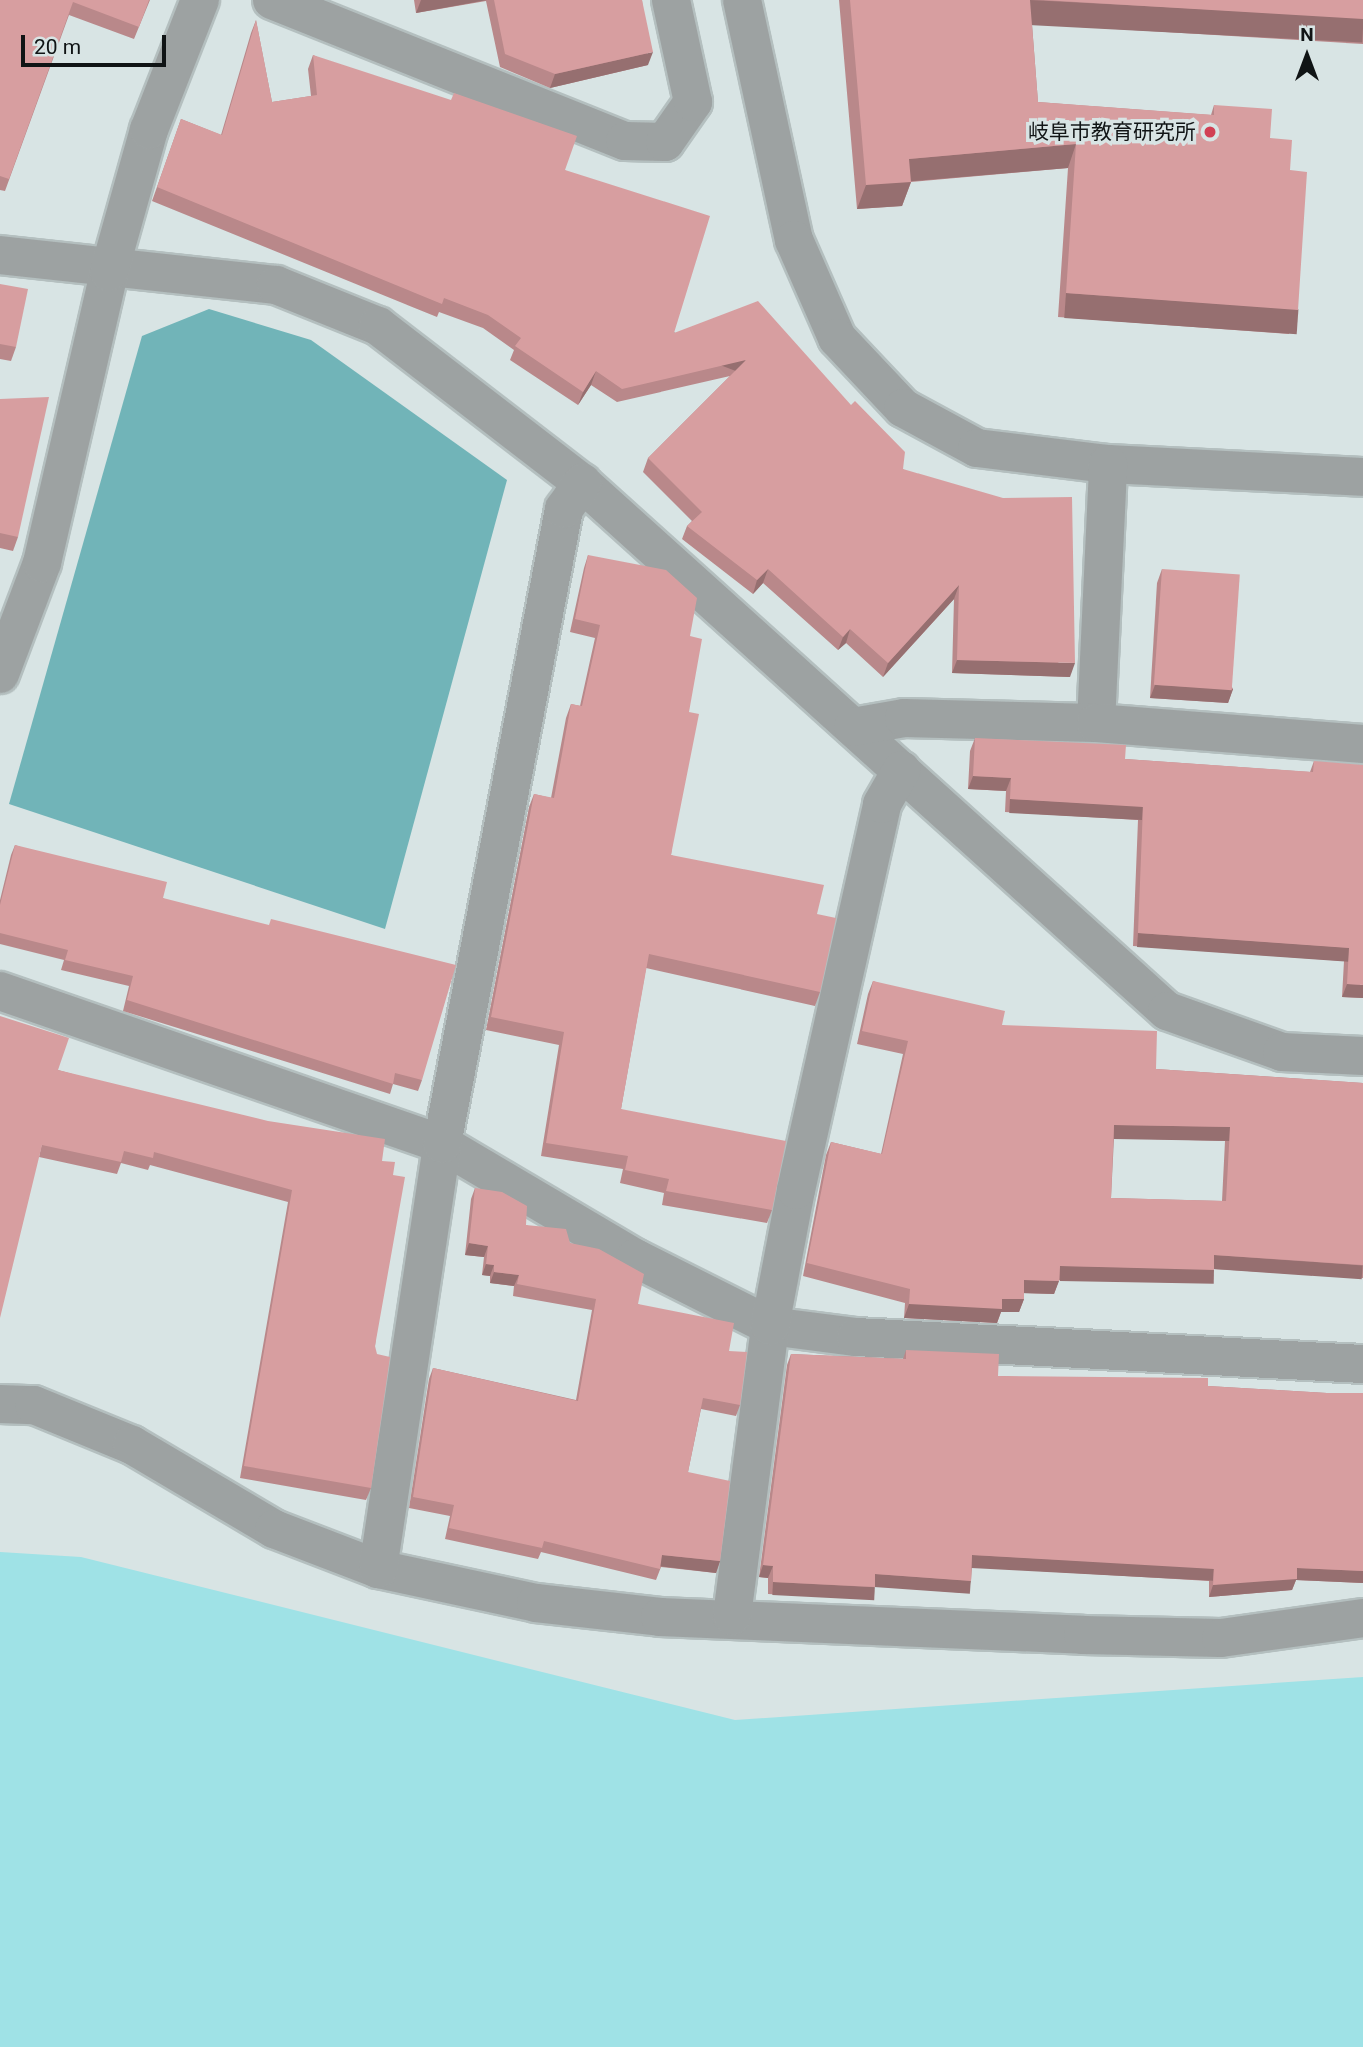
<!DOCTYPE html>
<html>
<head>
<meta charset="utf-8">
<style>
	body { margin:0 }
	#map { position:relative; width:1363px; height:2047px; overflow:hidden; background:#d8e4e4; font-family:Roboto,"Noto Sans JP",sans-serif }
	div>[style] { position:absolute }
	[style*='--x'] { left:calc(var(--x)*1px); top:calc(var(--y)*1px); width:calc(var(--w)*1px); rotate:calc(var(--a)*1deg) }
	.green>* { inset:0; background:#9fe2e6 }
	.water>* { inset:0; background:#71b4b8 }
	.roads { filter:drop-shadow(2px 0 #b4bfbf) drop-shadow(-2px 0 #b4bfbf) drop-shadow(0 2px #b4bfbf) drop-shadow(0 -2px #b4bfbf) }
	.minor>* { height:38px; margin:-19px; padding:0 19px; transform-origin:19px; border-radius:19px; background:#9da2a2 }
	.wall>* { inset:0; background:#b9888a }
	.shaded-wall>* { inset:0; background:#966f70; transform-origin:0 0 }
	.building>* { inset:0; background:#d79ea0; transform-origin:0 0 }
	.dots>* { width:19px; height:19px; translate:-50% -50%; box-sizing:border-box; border:4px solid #d8e4e4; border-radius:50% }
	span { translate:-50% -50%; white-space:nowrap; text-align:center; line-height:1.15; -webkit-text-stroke:7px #d8e4e4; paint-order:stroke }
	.poi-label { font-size:21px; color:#101415 }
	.right { translate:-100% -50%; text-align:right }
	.north { position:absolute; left:1272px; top:21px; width:70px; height:70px; -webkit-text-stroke:5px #d8e4e4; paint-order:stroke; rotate:0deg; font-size:19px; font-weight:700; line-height:28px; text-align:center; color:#101415 }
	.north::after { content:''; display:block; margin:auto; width:24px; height:32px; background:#101415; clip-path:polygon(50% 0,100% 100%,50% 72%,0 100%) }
	.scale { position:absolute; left:21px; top:35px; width:145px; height:32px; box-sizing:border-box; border:4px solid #101415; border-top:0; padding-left:9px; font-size:21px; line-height:24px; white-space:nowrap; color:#101415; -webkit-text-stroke:5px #d8e4e4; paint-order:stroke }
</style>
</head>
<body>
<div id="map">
	<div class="green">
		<div style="clip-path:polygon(0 1552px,81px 1557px,735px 1720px,1363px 1677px,1363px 2047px,0 2047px)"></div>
	</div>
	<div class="water">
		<div style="clip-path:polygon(209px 309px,311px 340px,507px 480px,385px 929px,9px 804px,142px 336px)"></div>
	</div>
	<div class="roads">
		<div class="minor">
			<div style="--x:272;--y:0;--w:380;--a:21.8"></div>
			<div style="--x:625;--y:141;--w:40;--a:1.4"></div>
			<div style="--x:665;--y:142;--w:49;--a:-55"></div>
			<div style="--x:693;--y:102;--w:104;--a:-102.2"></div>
			<div style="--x:742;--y:0;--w:246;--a:77.8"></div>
			<div style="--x:794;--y:240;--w:107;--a:66.3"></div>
			<div style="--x:837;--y:338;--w:96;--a:46.7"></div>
			<div style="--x:903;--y:408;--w:84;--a:28.4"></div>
			<div style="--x:977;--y:448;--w:132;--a:7"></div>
			<div style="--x:1108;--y:464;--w:255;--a:2.9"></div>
			<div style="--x:0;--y:255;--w:278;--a:6.2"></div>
			<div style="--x:276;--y:285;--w:110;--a:21.9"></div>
			<div style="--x:378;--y:326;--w:257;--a:37.6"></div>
			<div style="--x:582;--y:483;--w:788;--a:42.07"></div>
			<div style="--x:1167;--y:1011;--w:122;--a:19.6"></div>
			<div style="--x:1282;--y:1052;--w:81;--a:2.8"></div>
			<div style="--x:0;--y:674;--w:119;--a:-69.3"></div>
			<div style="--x:42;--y:563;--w:299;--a:-77"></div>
			<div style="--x:109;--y:272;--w:148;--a:-74.3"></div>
			<div style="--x:149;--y:130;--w:140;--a:-68.6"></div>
			<div style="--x:1096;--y:723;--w:259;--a:-87.3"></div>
			<div style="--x:853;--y:727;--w:52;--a:-10"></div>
			<div style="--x:904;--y:718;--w:192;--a:1.5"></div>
			<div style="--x:1096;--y:723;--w:268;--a:4.5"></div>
			<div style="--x:0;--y:991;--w:468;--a:19.1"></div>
			<div style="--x:442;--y:1144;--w:224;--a:30.6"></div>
			<div style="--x:635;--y:1258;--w:151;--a:26.7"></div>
			<div style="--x:770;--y:1326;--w:87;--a:7.3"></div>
			<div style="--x:856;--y:1337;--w:508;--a:3.05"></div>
			<div style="--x:0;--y:1404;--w:34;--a:2"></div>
			<div style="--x:34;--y:1405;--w:106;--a:22.2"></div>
			<div style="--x:132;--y:1445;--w:165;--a:30.6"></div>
			<div style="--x:274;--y:1529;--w:111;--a:21"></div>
			<div style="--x:378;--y:1569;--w:162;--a:12.1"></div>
			<div style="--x:536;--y:1603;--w:125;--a:6.4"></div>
			<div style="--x:660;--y:1617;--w:423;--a:2.4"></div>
			<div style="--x:1083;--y:1635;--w:138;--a:1.2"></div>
			<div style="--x:1221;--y:1638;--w:143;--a:-8"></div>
			<div style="--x:378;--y:1569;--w:430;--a:-81.4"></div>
			<div style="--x:442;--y:1144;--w:647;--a:-79.12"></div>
			<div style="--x:564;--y:509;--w:32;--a:-55"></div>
			<div style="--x:732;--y:1616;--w:292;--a:-82.5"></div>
			<div style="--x:770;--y:1326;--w:138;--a:-79.2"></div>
			<div style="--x:796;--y:1190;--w:395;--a:-77.4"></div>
			<div style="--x:882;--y:804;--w:39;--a:-60"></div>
		</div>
	</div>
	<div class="wall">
		<div style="clip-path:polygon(0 0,150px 0,134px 39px,69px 15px,5px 191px,0 190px)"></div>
		<div style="clip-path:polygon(414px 0,642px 0,648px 65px,550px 88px,500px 67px,486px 1px,416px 13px)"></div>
		<div style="clip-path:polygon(839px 0,1363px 0,1363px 44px,1032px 24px,1038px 102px,1211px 115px,1214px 105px,1270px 138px,1290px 170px,1289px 334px,1058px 317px,1068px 168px,911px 182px,902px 206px,857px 209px)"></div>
		<div style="clip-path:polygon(256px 20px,272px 102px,311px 96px,308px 69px,313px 55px,565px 170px,674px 333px,903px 469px,1070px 677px,952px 673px,954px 599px,883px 677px,846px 643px,838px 650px,763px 583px,753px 594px,682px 539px,687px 526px,692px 521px,643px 472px,648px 458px,730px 376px,617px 402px,591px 385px,578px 405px,510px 360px,514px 350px,483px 328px,439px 312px,437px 317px,152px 201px,181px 119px,221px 135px,251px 33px)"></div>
		<div style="clip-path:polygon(0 284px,16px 347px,11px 361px,0 359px)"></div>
		<div style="clip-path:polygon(0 399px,18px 537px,13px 551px,0 548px)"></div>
		<div style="clip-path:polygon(588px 555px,690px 636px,689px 712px,671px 855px,817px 914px,820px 992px,815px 1006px,646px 968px,621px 1109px,772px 1210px,767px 1223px,662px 1205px,664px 1193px,620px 1183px,623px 1169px,541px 1156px,559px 1045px,486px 1030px,529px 807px,534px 794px,551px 798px,566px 718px,571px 704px,580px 706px,595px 638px,570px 632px,584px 568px)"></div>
		<div style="clip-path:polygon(1162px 569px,1233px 689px,1228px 703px,1150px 698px,1157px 583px)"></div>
		<div style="clip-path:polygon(975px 738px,1125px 759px,1310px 772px,1314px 761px,1363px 998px,1342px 997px,1344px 961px,1133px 946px,1138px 820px,1005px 812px,1006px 791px,968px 789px,970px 751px)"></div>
		<div style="clip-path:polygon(15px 845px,163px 898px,422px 1080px,418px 1091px,393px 1084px,390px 1094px,123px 1011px,129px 986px,61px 970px,64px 960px,0 944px,0 900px,11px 855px)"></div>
		<div style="clip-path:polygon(evenodd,873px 981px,1002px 1025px,1156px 1069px,1363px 1083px,1363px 1278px,1214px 1269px,1209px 1283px,1059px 1280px,1054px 1294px,1024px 1293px,1024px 1299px,1019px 1312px,1001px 1312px,997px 1323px,904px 1318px,905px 1303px,803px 1276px,826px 1155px,831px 1142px,881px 1154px,903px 1054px,857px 1044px,868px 994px,873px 981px,1114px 1138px,1225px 1141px,1222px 1201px,1111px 1198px,1114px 1138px)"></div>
		<div style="clip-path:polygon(58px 1070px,382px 1161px,393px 1175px,375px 1346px,371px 1488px,366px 1500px,240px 1478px,288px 1202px,150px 1165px,148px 1170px,121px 1163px,117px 1174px,39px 1157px)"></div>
		<div style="clip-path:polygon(475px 1188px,526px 1225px,570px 1243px,638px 1304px,729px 1351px,740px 1405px,736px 1416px,701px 1409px,688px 1472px,720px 1561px,716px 1573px,661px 1567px,656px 1580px,541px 1552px,538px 1559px,445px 1539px,450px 1516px,409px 1508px,429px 1379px,433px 1368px,576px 1400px,592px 1310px,513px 1296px,514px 1286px,490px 1283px,490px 1276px,482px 1275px,484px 1257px,465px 1255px,471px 1199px)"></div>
		<div style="clip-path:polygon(906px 1350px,998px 1376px,1208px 1386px,1327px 1393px,1363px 1393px,1363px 1583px,1296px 1580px,1292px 1590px,1209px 1597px,1209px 1581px,972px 1567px,971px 1581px,966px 1593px,875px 1586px,870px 1599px,768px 1594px,768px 1578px,759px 1577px,787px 1365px,791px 1354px,903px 1359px)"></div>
	</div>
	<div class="shaded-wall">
		<div style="clip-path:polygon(421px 0,487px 0,416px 13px)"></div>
		<div style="left:1030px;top:0;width:334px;height:25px;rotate:3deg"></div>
		<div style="clip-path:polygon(653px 52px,648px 65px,550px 88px,555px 74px)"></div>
		<div style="clip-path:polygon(1076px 144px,1068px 168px,902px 182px,911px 182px,902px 206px,857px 209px,866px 185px,909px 159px)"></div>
		<div style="left:1066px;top:293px;width:233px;height:25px;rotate:4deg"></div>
		<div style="left:746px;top:360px;width:14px;height:127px;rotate:111deg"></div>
		<div style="clip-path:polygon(596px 371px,591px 385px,578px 405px,583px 392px)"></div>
		<div style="clip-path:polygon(768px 569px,763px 583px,753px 594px,757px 580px)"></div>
		<div style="clip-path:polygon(959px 585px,954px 599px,883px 677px,888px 663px)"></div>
		<div style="clip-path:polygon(850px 629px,846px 643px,838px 650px,843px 637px)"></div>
		<div style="clip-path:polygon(957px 660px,1075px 663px,1070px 677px,952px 673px)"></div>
		<div style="clip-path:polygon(1155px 685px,1233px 689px,1228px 703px,1150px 698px)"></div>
		<div style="clip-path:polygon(973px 776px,1011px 778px,1006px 791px,968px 789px)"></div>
		<div style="left:1010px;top:799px;width:133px;height:14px;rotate:3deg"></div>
		<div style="left:1138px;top:933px;width:212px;height:14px;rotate:4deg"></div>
		<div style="clip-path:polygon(1347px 984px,1363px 985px,1363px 998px,1342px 997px)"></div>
		<div style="left:1114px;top:1125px;width:116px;height:14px;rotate:1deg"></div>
		<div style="clip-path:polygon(469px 1243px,488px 1246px,484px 1257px,465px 1255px)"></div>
		<div style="left:1214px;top:1255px;width:149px;height:14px;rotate:4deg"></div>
		<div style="clip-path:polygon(486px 1264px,494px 1265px,490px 1276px,482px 1275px)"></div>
		<div style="left:1060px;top:1266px;width:154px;height:15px;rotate:1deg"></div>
		<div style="clip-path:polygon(494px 1272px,519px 1275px,514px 1286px,490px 1283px)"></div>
		<div style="clip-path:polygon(1024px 1280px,1059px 1281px,1054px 1294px,1019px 1293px)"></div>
		<div style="clip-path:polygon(1002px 1299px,1024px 1299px,1019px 1312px,1001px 1312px,997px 1323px,904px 1318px,909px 1304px)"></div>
		<div style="clip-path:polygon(662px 1555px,720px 1561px,716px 1573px,658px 1566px)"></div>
		<div style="left:972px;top:1555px;width:242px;height:13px;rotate:3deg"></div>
		<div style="clip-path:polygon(763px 1565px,773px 1566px,768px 1578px,759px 1577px)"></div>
		<div style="clip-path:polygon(1297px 1568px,1363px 1571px,1363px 1583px,1296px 1580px,1292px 1590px,1209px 1597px,1213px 1585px)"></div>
		<div style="left:875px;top:1574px;width:96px;height:13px;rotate:4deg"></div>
		<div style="left:773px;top:1582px;width:102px;height:13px;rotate:3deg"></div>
	</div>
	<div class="building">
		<div style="clip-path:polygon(0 0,149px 0,139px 27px,73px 2px,9px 179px,0 176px)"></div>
		<div style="clip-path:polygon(494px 0,642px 0,653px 52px,555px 74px,505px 54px)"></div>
		<div style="clip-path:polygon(850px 0,1030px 0,1038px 102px,1214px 115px,1214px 105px,1272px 109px,1270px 138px,1292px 140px,1290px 170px,1307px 172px,1298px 310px,1066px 293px,1076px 144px,909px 159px,911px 182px,866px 185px)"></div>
		<div style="clip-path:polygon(1043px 0,1363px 0,1363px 19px)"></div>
		<div style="clip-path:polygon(256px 20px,272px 102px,317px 95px,313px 55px,451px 100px,454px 93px,577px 136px,565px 170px,710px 216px,674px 333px,758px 301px,851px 405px,855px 401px,905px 452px,903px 469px,1003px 498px,1072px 497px,1075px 663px,957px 660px,959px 585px,888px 663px,850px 629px,843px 637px,768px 569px,757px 580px,687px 526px,702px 512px,648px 458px,746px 360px,622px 389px,596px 371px,583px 392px,515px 346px,521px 338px,488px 315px,444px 298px,442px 304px,157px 187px,181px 119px,222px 135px)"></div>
		<div style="clip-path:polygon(0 284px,28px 289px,16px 347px,0 344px)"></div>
		<div style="clip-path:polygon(49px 397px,18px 537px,0 533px,0 399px)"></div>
		<div style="clip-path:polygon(588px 555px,666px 570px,697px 598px,690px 636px,702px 639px,689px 712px,699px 714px,671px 855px,824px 885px,817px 914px,836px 918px,820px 992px,649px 954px,621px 1109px,786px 1141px,772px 1210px,666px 1191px,669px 1179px,625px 1170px,628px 1156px,546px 1143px,564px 1032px,491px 1017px,534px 794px,554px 798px,571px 704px,582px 706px,600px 625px,575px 619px)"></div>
		<div style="left:1162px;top:569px;width:78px;height:116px;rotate:4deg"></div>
		<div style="clip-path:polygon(975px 738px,1126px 745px,1125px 759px,1313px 772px,1314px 761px,1363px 765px,1363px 985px,1347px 984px,1349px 948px,1138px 933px,1143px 807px,1010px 799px,1011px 778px,973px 776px)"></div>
		<div style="clip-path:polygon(15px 845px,167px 882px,163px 898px,269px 925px,271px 919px,456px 965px,422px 1080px,395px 1073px,393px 1084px,127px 1000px,133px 976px,65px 960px,68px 950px,0 933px,0 905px)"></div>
		<div style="clip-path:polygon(evenodd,873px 981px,1005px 1011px,1002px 1025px,1157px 1031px,1156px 1069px,1363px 1083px,1363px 1265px,1214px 1255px,1214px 1270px,1060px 1266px,1059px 1281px,1024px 1280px,1024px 1299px,1002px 1299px,1002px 1309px,909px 1304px,910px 1289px,807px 1263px,831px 1142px,882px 1154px,908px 1041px,862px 1031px,873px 981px,1114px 1125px,1230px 1127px,1226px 1201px,1111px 1198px,1114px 1125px)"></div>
		<div style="clip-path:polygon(0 1016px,69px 1038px,58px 1070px,268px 1121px,385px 1139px,382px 1161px,395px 1162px,393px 1175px,405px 1177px,375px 1346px,377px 1354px,390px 1357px,371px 1488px,244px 1466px,292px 1190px,154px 1152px,153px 1158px,124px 1151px,121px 1162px,42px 1145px,0 1318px)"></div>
		<div style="clip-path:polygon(475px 1188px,502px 1192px,527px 1206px,526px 1225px,566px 1229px,570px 1243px,599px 1249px,644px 1274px,638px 1304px,734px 1323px,729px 1351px,747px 1352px,740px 1405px,703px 1398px,688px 1472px,730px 1481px,720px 1561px,662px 1555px,660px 1569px,544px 1541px,542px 1548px,449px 1528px,454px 1505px,413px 1497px,433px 1368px,578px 1401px,596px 1299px,517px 1284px,519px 1275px,494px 1272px,494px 1265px,486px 1264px,488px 1246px,469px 1243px)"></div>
		<div style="clip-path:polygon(906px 1350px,999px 1354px,998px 1376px,1208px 1378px,1208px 1386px,1327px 1393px,1363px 1393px,1363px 1571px,1297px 1568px,1297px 1579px,1213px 1585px,1214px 1569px,972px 1555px,971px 1581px,875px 1574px,875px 1587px,773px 1582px,773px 1566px,763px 1565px,791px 1354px,906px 1359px)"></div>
	</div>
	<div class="dots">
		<div style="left:1210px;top:132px;background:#d14054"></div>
	</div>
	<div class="poi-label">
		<span class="right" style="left:1196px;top:132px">岐阜市教育研究所</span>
	</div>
	<div class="north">N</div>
	<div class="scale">20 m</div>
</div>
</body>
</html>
